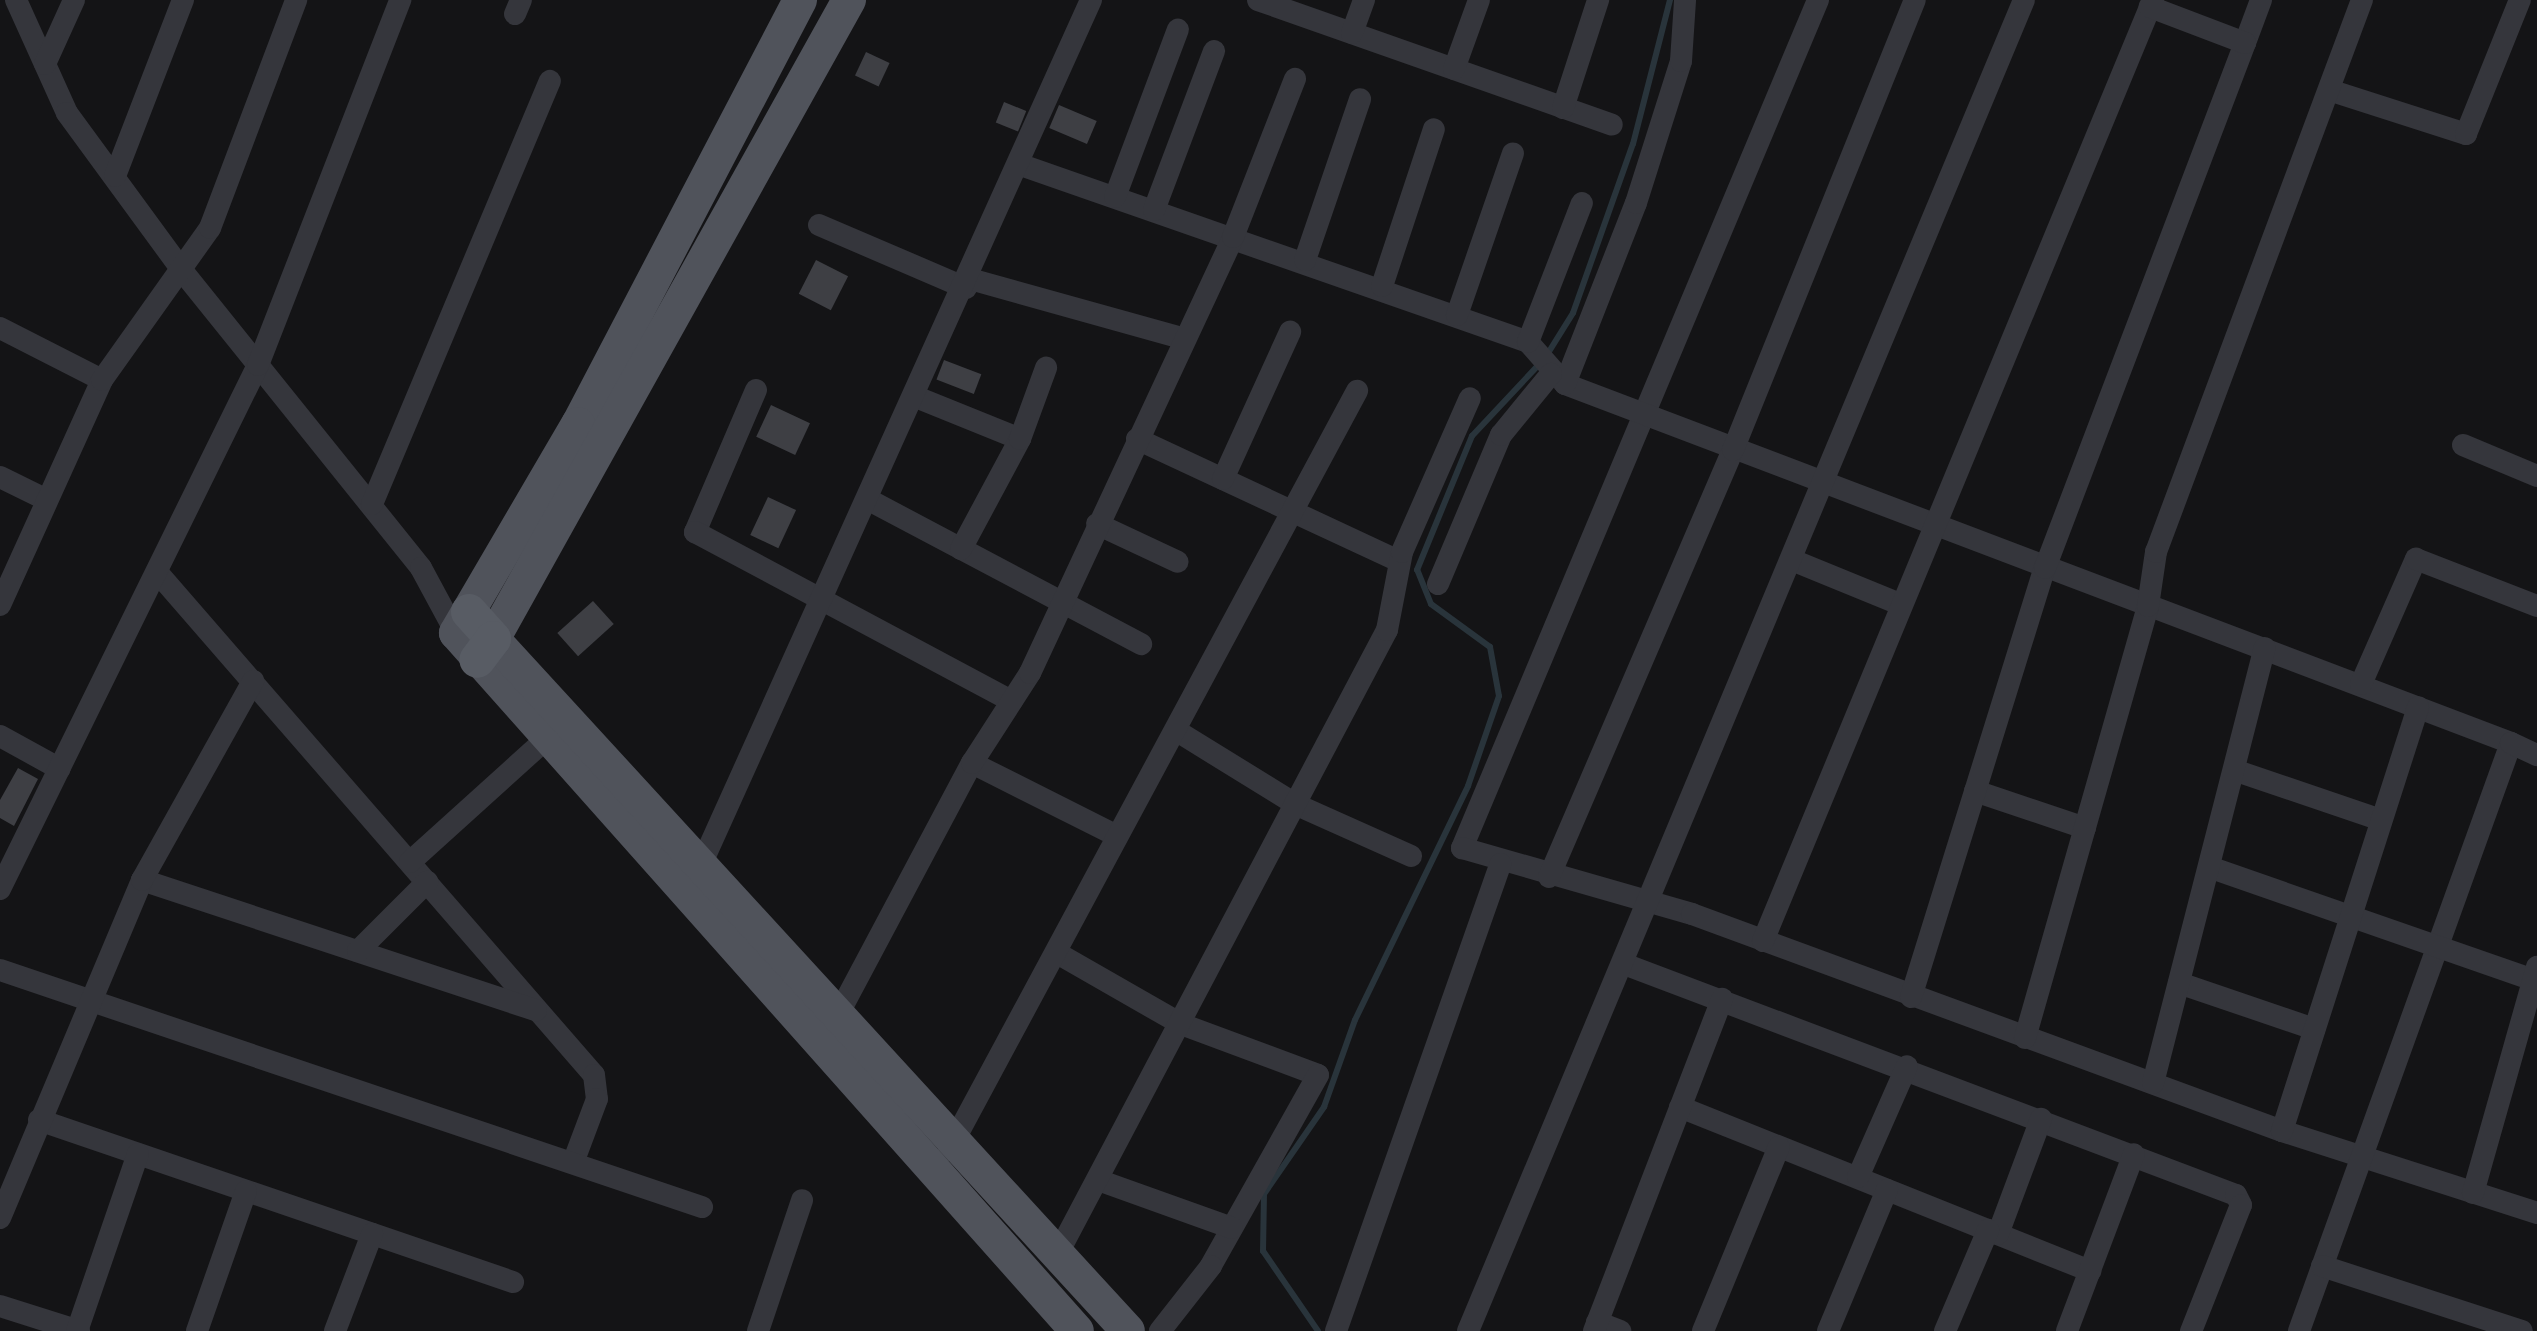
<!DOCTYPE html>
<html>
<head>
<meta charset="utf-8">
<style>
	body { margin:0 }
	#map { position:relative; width:2537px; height:1331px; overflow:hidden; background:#141416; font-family:"Noto Sans",sans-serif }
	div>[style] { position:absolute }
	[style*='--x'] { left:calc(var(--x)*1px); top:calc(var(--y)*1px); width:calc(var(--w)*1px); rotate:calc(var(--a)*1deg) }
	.stream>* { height:6px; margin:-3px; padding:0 3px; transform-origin:3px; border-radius:3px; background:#29343b }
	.building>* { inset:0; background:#3e3f44; transform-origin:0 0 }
	.minor>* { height:22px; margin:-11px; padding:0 11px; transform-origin:11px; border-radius:11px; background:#35363c }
	.primary>* { height:34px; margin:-17px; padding:0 17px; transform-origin:17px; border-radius:17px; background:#50535b }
	.trunk>* { height:36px; margin:-18px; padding:0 18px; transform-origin:18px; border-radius:18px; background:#585c64 }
	span { translate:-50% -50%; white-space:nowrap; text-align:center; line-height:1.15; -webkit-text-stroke:6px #0f0f11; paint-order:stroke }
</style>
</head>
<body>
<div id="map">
	<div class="stream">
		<div style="--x:1318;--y:1331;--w:97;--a:-124.5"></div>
		<div style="--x:1263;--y:1251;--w:57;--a:-89"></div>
		<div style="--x:1264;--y:1194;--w:106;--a:-55.4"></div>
		<div style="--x:1324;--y:1107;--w:92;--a:-70.4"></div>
		<div style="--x:1355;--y:1020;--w:260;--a:-64.2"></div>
		<div style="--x:1468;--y:786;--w:95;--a:-71"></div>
		<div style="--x:1499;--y:696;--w:50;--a:-100.4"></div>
		<div style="--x:1490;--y:647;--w:73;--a:-143.9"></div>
		<div style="--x:1431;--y:604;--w:37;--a:-112"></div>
		<div style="--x:1417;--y:570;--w:145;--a:-67.7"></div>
		<div style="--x:1472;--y:436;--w:107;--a:-46.9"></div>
		<div style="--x:1545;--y:358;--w:53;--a:-58.1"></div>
		<div style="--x:1573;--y:313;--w:179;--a:-70.5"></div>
		<div style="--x:1633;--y:144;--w:149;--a:-75.6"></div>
	</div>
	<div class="building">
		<div style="left:866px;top:52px;width:26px;height:26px;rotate:25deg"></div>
		<div style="left:1004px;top:102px;width:24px;height:22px;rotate:22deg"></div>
		<div style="left:1059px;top:105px;width:41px;height:25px;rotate:23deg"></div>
		<div style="left:816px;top:260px;width:36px;height:38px;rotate:27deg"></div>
		<div style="left:944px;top:360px;width:40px;height:21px;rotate:21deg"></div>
		<div style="left:771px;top:405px;width:43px;height:35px;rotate:25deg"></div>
		<div style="left:768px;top:497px;width:31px;height:42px;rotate:25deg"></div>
		<div style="left:593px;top:601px;width:31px;height:48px;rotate:48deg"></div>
		<div style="clip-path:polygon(18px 768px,38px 779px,14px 826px,0 818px,0 800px)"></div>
	</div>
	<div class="minor">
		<div style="--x:16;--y:0;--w:124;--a:65.7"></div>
		<div style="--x:67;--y:113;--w:198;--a:53.8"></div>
		<div style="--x:184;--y:273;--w:378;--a:51.2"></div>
		<div style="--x:421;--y:568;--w:74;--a:61.7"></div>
		<div style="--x:1258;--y:0;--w:375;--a:19.4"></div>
		<div style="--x:1818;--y:0;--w:920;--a:112.77"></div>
		<div style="--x:1462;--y:848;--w:239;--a:16"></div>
		<div style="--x:1692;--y:914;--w:629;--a:20.19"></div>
		<div style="--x:2282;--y:1131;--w:268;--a:17.8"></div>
		<div style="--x:515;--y:14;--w:15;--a:-67"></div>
		<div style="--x:1352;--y:33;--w:35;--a:-70"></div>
		<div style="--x:2245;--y:43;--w:46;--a:-69.6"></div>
		<div style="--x:45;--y:64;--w:70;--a:-65.6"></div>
		<div style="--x:1454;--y:69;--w:73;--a:-70.1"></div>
		<div style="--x:2329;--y:90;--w:144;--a:17.8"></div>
		<div style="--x:2466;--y:134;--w:144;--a:-68.1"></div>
		<div style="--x:1563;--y:108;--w:114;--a:-72"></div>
		<div style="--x:1021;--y:165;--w:537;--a:19.24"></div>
		<div style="--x:1528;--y:342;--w:56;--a:48.6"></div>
		<div style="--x:1565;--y:384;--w:1012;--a:20.78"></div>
		<div style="--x:2511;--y:743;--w:625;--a:109.83"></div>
		<div style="--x:115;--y:176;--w:189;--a:-68.9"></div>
		<div style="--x:1115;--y:197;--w:179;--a:-69.4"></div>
		<div style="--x:1154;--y:210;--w:170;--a:-69.3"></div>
		<div style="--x:819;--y:225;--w:160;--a:23.2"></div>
		<div style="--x:1305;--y:260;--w:170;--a:-71.1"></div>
		<div style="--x:970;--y:279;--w:223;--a:15.6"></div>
		<div style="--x:1382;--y:286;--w:165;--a:-71.7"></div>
		<div style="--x:1457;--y:315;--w:171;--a:-70.9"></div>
		<div style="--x:0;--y:328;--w:114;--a:27"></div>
		<div style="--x:1528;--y:342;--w:149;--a:-68.8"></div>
		<div style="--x:1565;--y:384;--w:194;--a:-68.6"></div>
		<div style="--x:1636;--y:203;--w:149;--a:-72.4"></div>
		<div style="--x:1681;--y:61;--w:61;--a:-86.2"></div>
		<div style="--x:756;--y:390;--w:155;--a:113.2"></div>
		<div style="--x:695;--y:532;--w:359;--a:28.1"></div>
		<div style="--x:916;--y:397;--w:112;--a:22"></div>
		<div style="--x:1137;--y:439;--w:289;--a:25"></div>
		<div style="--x:2463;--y:445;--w:80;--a:22.7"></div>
		<div style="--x:0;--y:477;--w:52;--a:26.1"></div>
		<div style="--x:1223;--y:479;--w:162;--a:-65.5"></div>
		<div style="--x:869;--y:500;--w:308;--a:27.9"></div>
		<div style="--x:372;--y:504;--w:459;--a:-67.2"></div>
		<div style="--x:1097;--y:524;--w:89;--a:25.1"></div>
		<div style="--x:961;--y:549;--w:125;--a:-61.8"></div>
		<div style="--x:1020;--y:439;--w:76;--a:-69.9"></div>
		<div style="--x:1792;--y:560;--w:117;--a:22.2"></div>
		<div style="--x:157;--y:572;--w:666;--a:49.02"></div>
		<div style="--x:594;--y:1075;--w:24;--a:83"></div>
		<div style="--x:597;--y:1099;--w:68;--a:110.6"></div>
		<div style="--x:1438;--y:584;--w:162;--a:-67.1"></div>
		<div style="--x:1501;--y:435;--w:79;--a:-50.7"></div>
		<div style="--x:0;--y:605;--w:247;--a:-65.6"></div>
		<div style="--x:102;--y:380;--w:186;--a:-54.6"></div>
		<div style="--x:210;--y:228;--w:244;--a:-69.3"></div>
		<div style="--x:2361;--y:684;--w:137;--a:-66.3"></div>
		<div style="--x:2416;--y:559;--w:130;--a:21.2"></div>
		<div style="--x:1177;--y:731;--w:141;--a:31.7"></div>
		<div style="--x:1297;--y:805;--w:125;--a:24.1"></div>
		<div style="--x:0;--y:736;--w:68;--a:28.8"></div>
		<div style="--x:2511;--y:743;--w:29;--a:25"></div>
		<div style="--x:972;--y:763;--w:162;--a:26.7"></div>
		<div style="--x:2234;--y:770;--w:155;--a:18.8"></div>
		<div style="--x:1975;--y:791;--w:116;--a:18.6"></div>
		<div style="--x:410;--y:862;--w:185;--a:-42.1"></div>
		<div style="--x:2209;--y:867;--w:347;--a:19.2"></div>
		<div style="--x:696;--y:876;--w:961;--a:-65.73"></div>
		<div style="--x:1549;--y:877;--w:465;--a:-66.7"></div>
		<div style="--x:1733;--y:450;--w:485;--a:-68"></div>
		<div style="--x:142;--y:880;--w:415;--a:18.3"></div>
		<div style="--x:0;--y:889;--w:584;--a:-63.79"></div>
		<div style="--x:258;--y:365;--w:392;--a:-68.7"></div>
		<div style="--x:1763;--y:941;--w:1019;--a:-67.49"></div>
		<div style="--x:358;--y:951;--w:98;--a:-45"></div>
		<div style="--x:1057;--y:953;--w:143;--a:29.8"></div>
		<div style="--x:1181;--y:1024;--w:146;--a:20.4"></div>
		<div style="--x:1318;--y:1075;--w:219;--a:119.3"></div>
		<div style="--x:1211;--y:1266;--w:83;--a:128.1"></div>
		<div style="--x:1624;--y:964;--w:654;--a:20.68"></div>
		<div style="--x:2236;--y:1195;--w:11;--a:63"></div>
		<div style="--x:2241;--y:1205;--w:136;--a:111.6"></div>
		<div style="--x:0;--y:970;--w:741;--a:18.66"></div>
		<div style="--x:2179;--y:983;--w:143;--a:18.8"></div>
		<div style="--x:1911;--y:997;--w:449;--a:-72.7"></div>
		<div style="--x:2045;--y:568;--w:562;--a:-69.15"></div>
		<div style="--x:2245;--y:43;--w:102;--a:-159.2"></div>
		<div style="--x:832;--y:1026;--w:298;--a:-62"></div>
		<div style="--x:972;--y:763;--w:107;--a:-57.2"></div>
		<div style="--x:1030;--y:673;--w:481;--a:-65"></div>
		<div style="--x:1233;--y:237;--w:170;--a:-68.6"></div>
		<div style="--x:2025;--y:1038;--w:449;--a:-74.1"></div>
		<div style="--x:2148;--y:606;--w:55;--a:-81.6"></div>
		<div style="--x:2156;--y:552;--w:589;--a:-69.54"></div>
		<div style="--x:2153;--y:1083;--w:449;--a:-75.6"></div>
		<div style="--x:1680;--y:1107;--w:442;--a:21.8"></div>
		<div style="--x:39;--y:1120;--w:501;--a:18.87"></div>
		<div style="--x:2282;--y:1131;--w:445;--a:-72.2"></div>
		<div style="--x:949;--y:1150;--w:862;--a:-61.74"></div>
		<div style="--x:1858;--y:1177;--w:121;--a:-66.2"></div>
		<div style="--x:1098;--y:1180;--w:142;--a:19.7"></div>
		<div style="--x:2473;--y:1193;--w:235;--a:-74.2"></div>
		<div style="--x:0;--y:1218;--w:367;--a:-67.2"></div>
		<div style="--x:142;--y:880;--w:228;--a:-60.8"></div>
		<div style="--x:1998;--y:1234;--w:123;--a:-69.5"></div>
		<div style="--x:1057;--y:1255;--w:707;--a:-62.17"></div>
		<div style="--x:1387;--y:630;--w:79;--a:-79.1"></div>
		<div style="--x:1402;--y:552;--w:168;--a:-66.2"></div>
		<div style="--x:2322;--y:1266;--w:210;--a:18"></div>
		<div style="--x:0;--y:1306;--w:83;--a:17.6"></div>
		<div style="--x:1597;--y:1322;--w:25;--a:21"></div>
		<div style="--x:77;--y:1331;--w:187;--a:-71"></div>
		<div style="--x:197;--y:1331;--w:148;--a:-70.7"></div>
		<div style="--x:335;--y:1331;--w:104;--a:-69.1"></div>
		<div style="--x:758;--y:1331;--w:138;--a:-71.4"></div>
		<div style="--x:1336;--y:1331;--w:495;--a:-70.6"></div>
		<div style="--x:1468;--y:1331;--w:1442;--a:-67.33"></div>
		<div style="--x:1594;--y:1331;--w:356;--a:-68.9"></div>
		<div style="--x:1703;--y:1331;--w:199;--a:-67.6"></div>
		<div style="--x:1828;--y:1331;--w:153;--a:-67.3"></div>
		<div style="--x:1945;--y:1331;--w:110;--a:-66.9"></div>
		<div style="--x:2067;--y:1331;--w:189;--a:-69.3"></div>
	</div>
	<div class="primary">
		<div style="--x:800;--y:0;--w:479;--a:117.6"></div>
		<div style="--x:578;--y:424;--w:242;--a:120.3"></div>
		<div style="--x:456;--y:633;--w:934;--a:48.34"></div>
		<div style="--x:849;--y:0;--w:731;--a:119.12"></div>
		<div style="--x:493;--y:639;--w:939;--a:47.46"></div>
	</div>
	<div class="trunk">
		<div style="--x:469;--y:612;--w:36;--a:48"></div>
		<div style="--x:493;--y:639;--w:26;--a:127"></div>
	</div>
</div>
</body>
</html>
